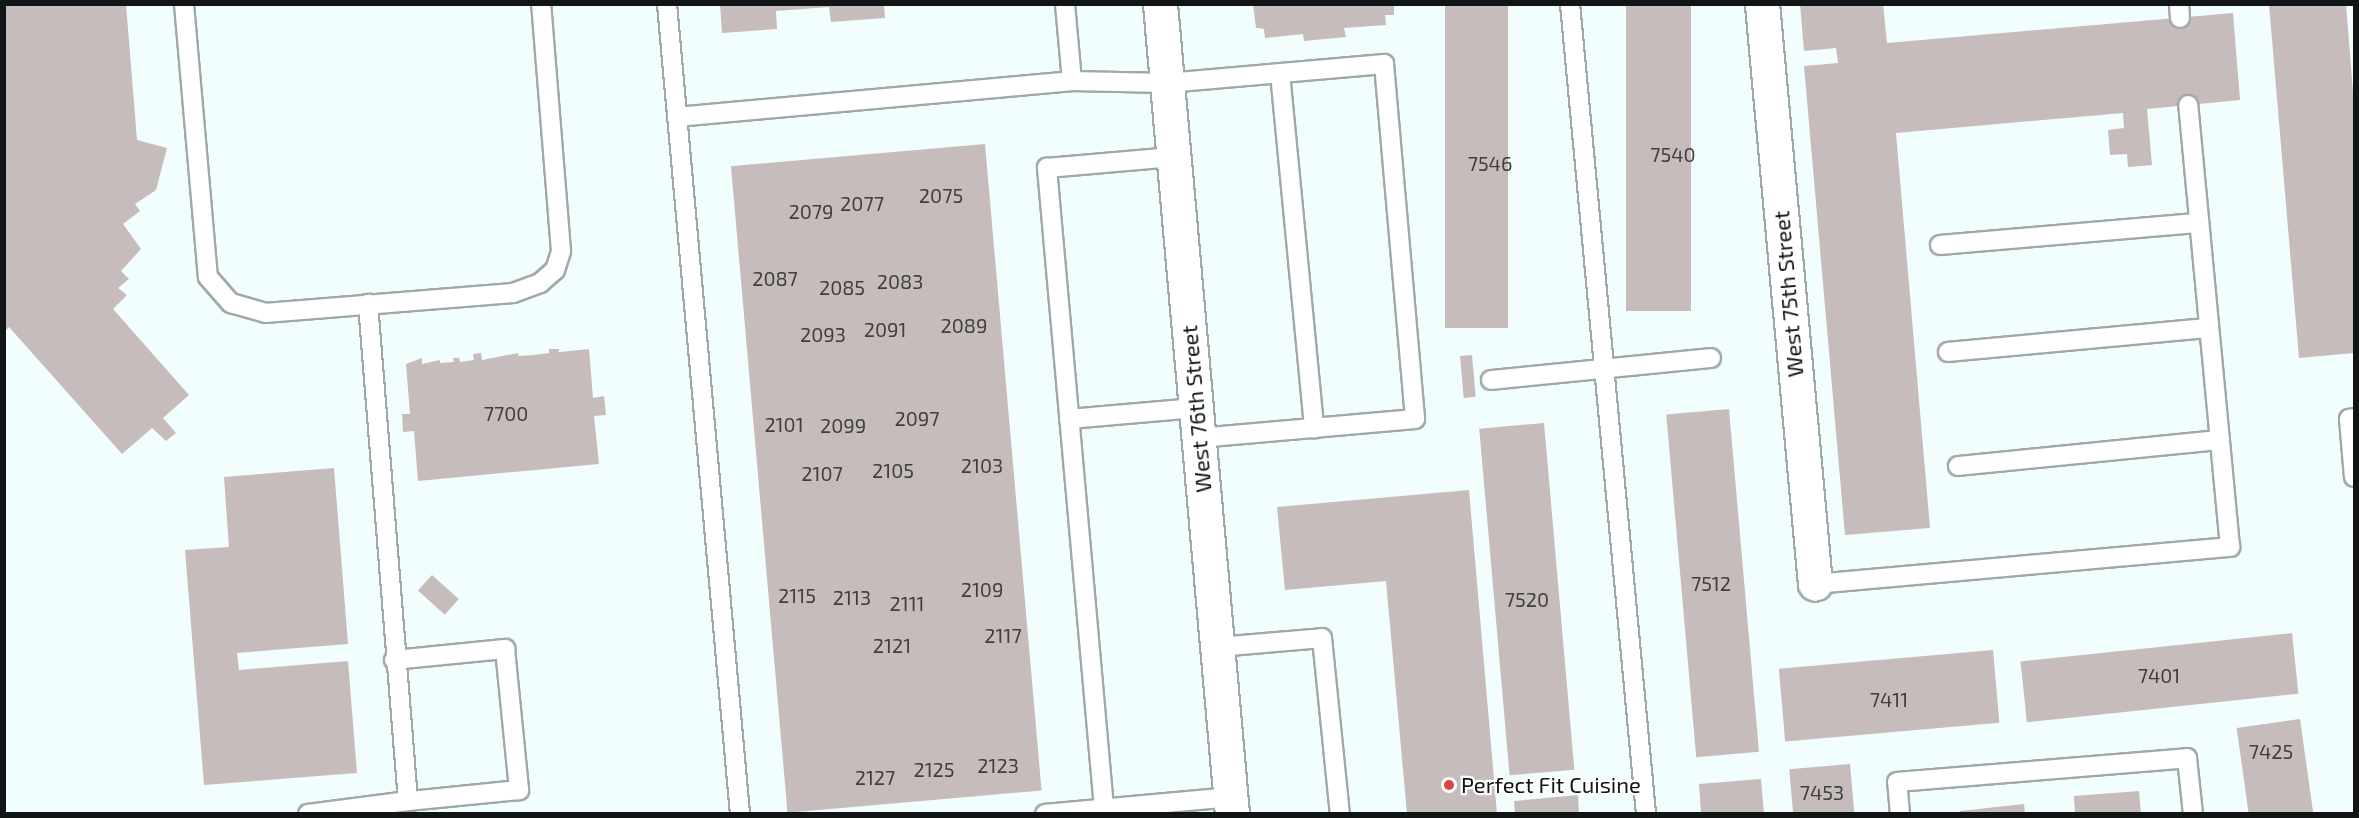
<!DOCTYPE html>
<html>
<head>
<meta charset="utf-8">
<style>
	body { margin:0 }
	#map { position:relative; width:2359px; height:818px; overflow:hidden; background:#f2fdfd; font-family:"Exo 2",sans-serif }
	div>[style] { position:absolute }
	[style*='--x'] { left:calc(var(--x)*1px); top:calc(var(--y)*1px); width:calc(var(--w)*1px); rotate:calc(var(--a)*1deg) }
	.building>* { inset:0; background:#c6bcbb; transform-origin:0 0 }
	.roads { filter:drop-shadow(2px 0 #9fa9a9) drop-shadow(-2px 0 #9fa9a9) drop-shadow(0 2px #9fa9a9) drop-shadow(0 -2px #9fa9a9) }
	.service>* { height:18px; margin:-9px; padding:0 9px; transform-origin:9px; border-radius:9px; background:#fff }
	.minor>* { height:33px; margin:-16.5px; padding:0 16.5px; transform-origin:16.5px; border-radius:16.5px; background:#fff }
	.tertiary>* { height:33px; margin:-16.5px; padding:0 16.5px; transform-origin:16.5px; border-radius:16.5px; background:#fff }
	.dots>* { width:16px; height:16px; translate:-50% -50%; box-sizing:border-box; border:3px solid #fff; border-radius:50% }
	span { translate:-50% -50%; white-space:nowrap; text-align:center; line-height:1.15; -webkit-text-stroke:4.5px #fff; paint-order:stroke }
	.number-label { font-size:20px; color:#3e3f3e }
	.number-label span { -webkit-text-stroke-width:0 }
	.street-label { font-size:22px; color:#111515 }
	.poi-label { font-size:22px; color:#111515 }
	.left { translate:0 -50%; text-align:left }
	.frame { position:absolute; inset:0; border:6px solid #111515; pointer-events:none }
</style>
</head>
<body>
<div id="map">
	<div class="building">
		<div style="clip-path:polygon(4px 4px,126px 4px,137px 140px,167px 148px,156px 190px,135px 204px,140px 211px,123px 224px,141px 249px,121px 271px,129px 279px,118px 288px,127px 295px,113px 309px,189px 395px,163px 418px,176px 433px,166px 441px,152px 428px,122px 454px,9px 327px,4px 332px)"></div>
		<div style="clip-path:polygon(720px 4px,884px 4px,885px 18px,831px 22px,829px 7px,776px 11px,777px 29px,722px 33px)"></div>
		<div style="clip-path:polygon(1253px 4px,1394px 4px,1394px 15px,1385px 15px,1386px 25px,1344px 28px,1346px 37px,1304px 41px,1303px 34px,1265px 38px,1264px 29px,1256px 28px)"></div>
		<div style="left:1445px;top:4px;width:63px;height:324px"></div>
		<div style="left:1626px;top:4px;width:65px;height:307px"></div>
		<div style="clip-path:polygon(1800px 4px,1883px 4px,1887px 43px,2233px 13px,2240px 100px,2147px 109px,2152px 165px,2128px 167px,2127px 154px,2110px 155px,2108px 130px,2124px 128px,2123px 113px,1896px 133px,1930px 528px,1845px 535px,1804px 66px,1838px 63px,1836px 48px,1804px 51px)"></div>
		<div style="clip-path:polygon(2269px 4px,2346px 4px,2354px 105px,2354px 353px,2299px 358px)"></div>
		<div style="left:985px;top:144px;width:649px;height:255px;rotate:85deg"></div>
		<div style="clip-path:polygon(549px 349px,559px 349px,559px 352px,589px 349px,593px 398px,604px 396px,606px 415px,594px 416px,599px 464px,418px 481px,414px 431px,403px 432px,402px 414px,410px 414px,406px 364px,422px 358px,422px 364px,440px 360px,440px 363px,454px 362px,453px 358px,459px 358px,460px 362px,474px 360px,473px 354px,481px 353px,482px 360px,518px 353px,519px 356px,533px 355px,549px 353px)"></div>
		<div style="left:1472px;top:355px;width:42px;height:12px;rotate:85deg"></div>
		<div style="left:1729px;top:409px;width:344px;height:63px;rotate:85deg"></div>
		<div style="left:1544px;top:423px;width:348px;height:65px;rotate:85deg"></div>
		<div style="clip-path:polygon(334px 468px,348px 644px,237px 653px,239px 670px,348px 661px,357px 773px,204px 785px,185px 550px,229px 547px,224px 477px)"></div>
		<div style="clip-path:polygon(1469px 490px,1497px 814px,1407px 814px,1386px 581px,1285px 590px,1277px 507px)"></div>
		<div style="left:432px;top:575px;width:36px;height:21px;rotate:42deg"></div>
		<div style="left:2292px;top:633px;width:61px;height:273px;rotate:84deg"></div>
		<div style="left:1993px;top:650px;width:73px;height:215px;rotate:85deg"></div>
		<div style="left:2300px;top:719px;width:96px;height:64px;rotate:82deg"></div>
		<div style="left:1850px;top:764px;width:50px;height:61px;rotate:85deg"></div>
		<div style="clip-path:polygon(1761px 779px,1764px 814px,1701px 814px,1699px 784px)"></div>
		<div style="clip-path:polygon(2139px 791px,2141px 814px,2075px 814px,2074px 796px)"></div>
		<div style="clip-path:polygon(1578px 795px,1579px 814px,1515px 814px,1514px 801px)"></div>
		<div style="clip-path:polygon(2024px 804px,2025px 814px,1960px 814px,1960px 811px)"></div>
	</div>
	<div class="roads">
		<div class="service">
			<div style="--x:184;--y:4;--w:274;--a:85"></div>
			<div style="--x:208;--y:277;--w:35;--a:49"></div>
			<div style="--x:231;--y:303;--w:35;--a:16"></div>
			<div style="--x:265;--y:313;--w:249;--a:-4.6"></div>
			<div style="--x:513;--y:293;--w:29;--a:-20"></div>
			<div style="--x:540;--y:283;--w:20;--a:-41"></div>
			<div style="--x:555;--y:270;--w:20;--a:-72"></div>
			<div style="--x:561;--y:251;--w:248;--a:-94.6"></div>
			<div style="--x:667;--y:4;--w:813;--a:84.85"></div>
			<div style="--x:1570;--y:4;--w:814;--a:84.64"></div>
			<div style="--x:2179;--y:4;--w:14;--a:86"></div>
			<div style="--x:1280;--y:73;--w:357;--a:84.5"></div>
			<div style="--x:1072;--y:81;--w:95;--a:1.2"></div>
			<div style="--x:1167;--y:83;--w:218;--a:-5"></div>
			<div style="--x:1384;--y:64;--w:356;--a:85"></div>
			<div style="--x:1415;--y:419;--w:217;--a:175"></div>
			<div style="--x:677;--y:117;--w:397;--a:-5.2"></div>
			<div style="--x:1072;--y:81;--w:77;--a:-95.2"></div>
			<div style="--x:1940;--y:245;--w:260;--a:-4.9"></div>
			<div style="--x:1948;--y:352;--w:262;--a:-5.3"></div>
			<div style="--x:1491;--y:380;--w:221;--a:-5.7"></div>
			<div style="--x:2354;--y:418;--w:5;--a:169"></div>
			<div style="--x:2349;--y:419;--w:58;--a:85.1"></div>
			<div style="--x:1069;--y:419;--w:127;--a:-5"></div>
			<div style="--x:1958;--y:466;--w:263;--a:-5.7"></div>
			<div style="--x:1815;--y:584;--w:417;--a:-5.1"></div>
			<div style="--x:2230;--y:547;--w:444;--a:-95.4"></div>
			<div style="--x:1218;--y:647;--w:104;--a:-4.9"></div>
			<div style="--x:1322;--y:638;--w:177;--a:84.2"></div>
			<div style="--x:394;--y:660;--w:112;--a:-5.7"></div>
			<div style="--x:505;--y:649;--w:142;--a:84.3"></div>
			<div style="--x:519;--y:790;--w:112;--a:174.3"></div>
			<div style="--x:1104;--y:808;--w:643;--a:-95.09"></div>
			<div style="--x:1047;--y:168;--w:126;--a:-5"></div>
			<div style="--x:308;--y:814;--w:101;--a:-7.4"></div>
			<div style="--x:408;--y:801;--w:499;--a:-94.6"></div>
			<div style="--x:1045;--y:814;--w:187;--a:-5.2"></div>
			<div style="--x:1900;--y:814;--w:32;--a:-95"></div>
			<div style="--x:1897;--y:782;--w:291;--a:-4.7"></div>
			<div style="--x:2187;--y:758;--w:56;--a:83.9"></div>
		</div>
		<div class="minor">
			<div style="--x:1762;--y:4;--w:582;--a:84.78"></div>
		</div>
		<div class="tertiary">
			<div style="--x:1160;--y:4;--w:813;--a:84.92"></div>
		</div>
	</div>
	<div class="dots">
		<div style="left:1449px;top:785px;background:#d64744"></div>
	</div>
	<div class="number-label">
		<span style="left:1673px;top:154px">7540</span>
		<span style="left:1490px;top:163px">7546</span>
		<span style="left:941px;top:195px">2075</span>
		<span style="left:862px;top:203px">2077</span>
		<span style="left:811px;top:211px">2079</span>
		<span style="left:775px;top:278px">2087</span>
		<span style="left:900px;top:281px">2083</span>
		<span style="left:842px;top:287px">2085</span>
		<span style="left:964px;top:325px">2089</span>
		<span style="left:885px;top:329px">2091</span>
		<span style="left:823px;top:334px">2093</span>
		<span style="left:506px;top:413px">7700</span>
		<span style="left:917px;top:418px">2097</span>
		<span style="left:784px;top:424px">2101</span>
		<span style="left:843px;top:425px">2099</span>
		<span style="left:982px;top:465px">2103</span>
		<span style="left:893px;top:470px">2105</span>
		<span style="left:822px;top:473px">2107</span>
		<span style="left:1711px;top:583px">7512</span>
		<span style="left:982px;top:589px">2109</span>
		<span style="left:797px;top:595px">2115</span>
		<span style="left:852px;top:597px">2113</span>
		<span style="left:1527px;top:599px">7520</span>
		<span style="left:907px;top:603px">2111</span>
		<span style="left:1003px;top:635px">2117</span>
		<span style="left:892px;top:645px">2121</span>
		<span style="left:2159px;top:675px">7401</span>
		<span style="left:1889px;top:699px">7411</span>
		<span style="left:2271px;top:751px">7425</span>
		<span style="left:998px;top:765px">2123</span>
		<span style="left:934px;top:769px">2125</span>
		<span style="left:875px;top:777px">2127</span>
		<span style="left:1822px;top:792px">7453</span>
	</div>
	<div class="street-label">
		<span style="left:1788px;top:294px;rotate:-95deg">West 75th Street</span>
		<span style="left:1196px;top:409px;rotate:-95deg">West 76th Street</span>
	</div>
	<div class="poi-label">
		<span class="left" style="left:1461px;top:785px">Perfect Fit Cuisine</span>
	</div>
	<div class="frame"></div>
</div>
</body>
</html>
